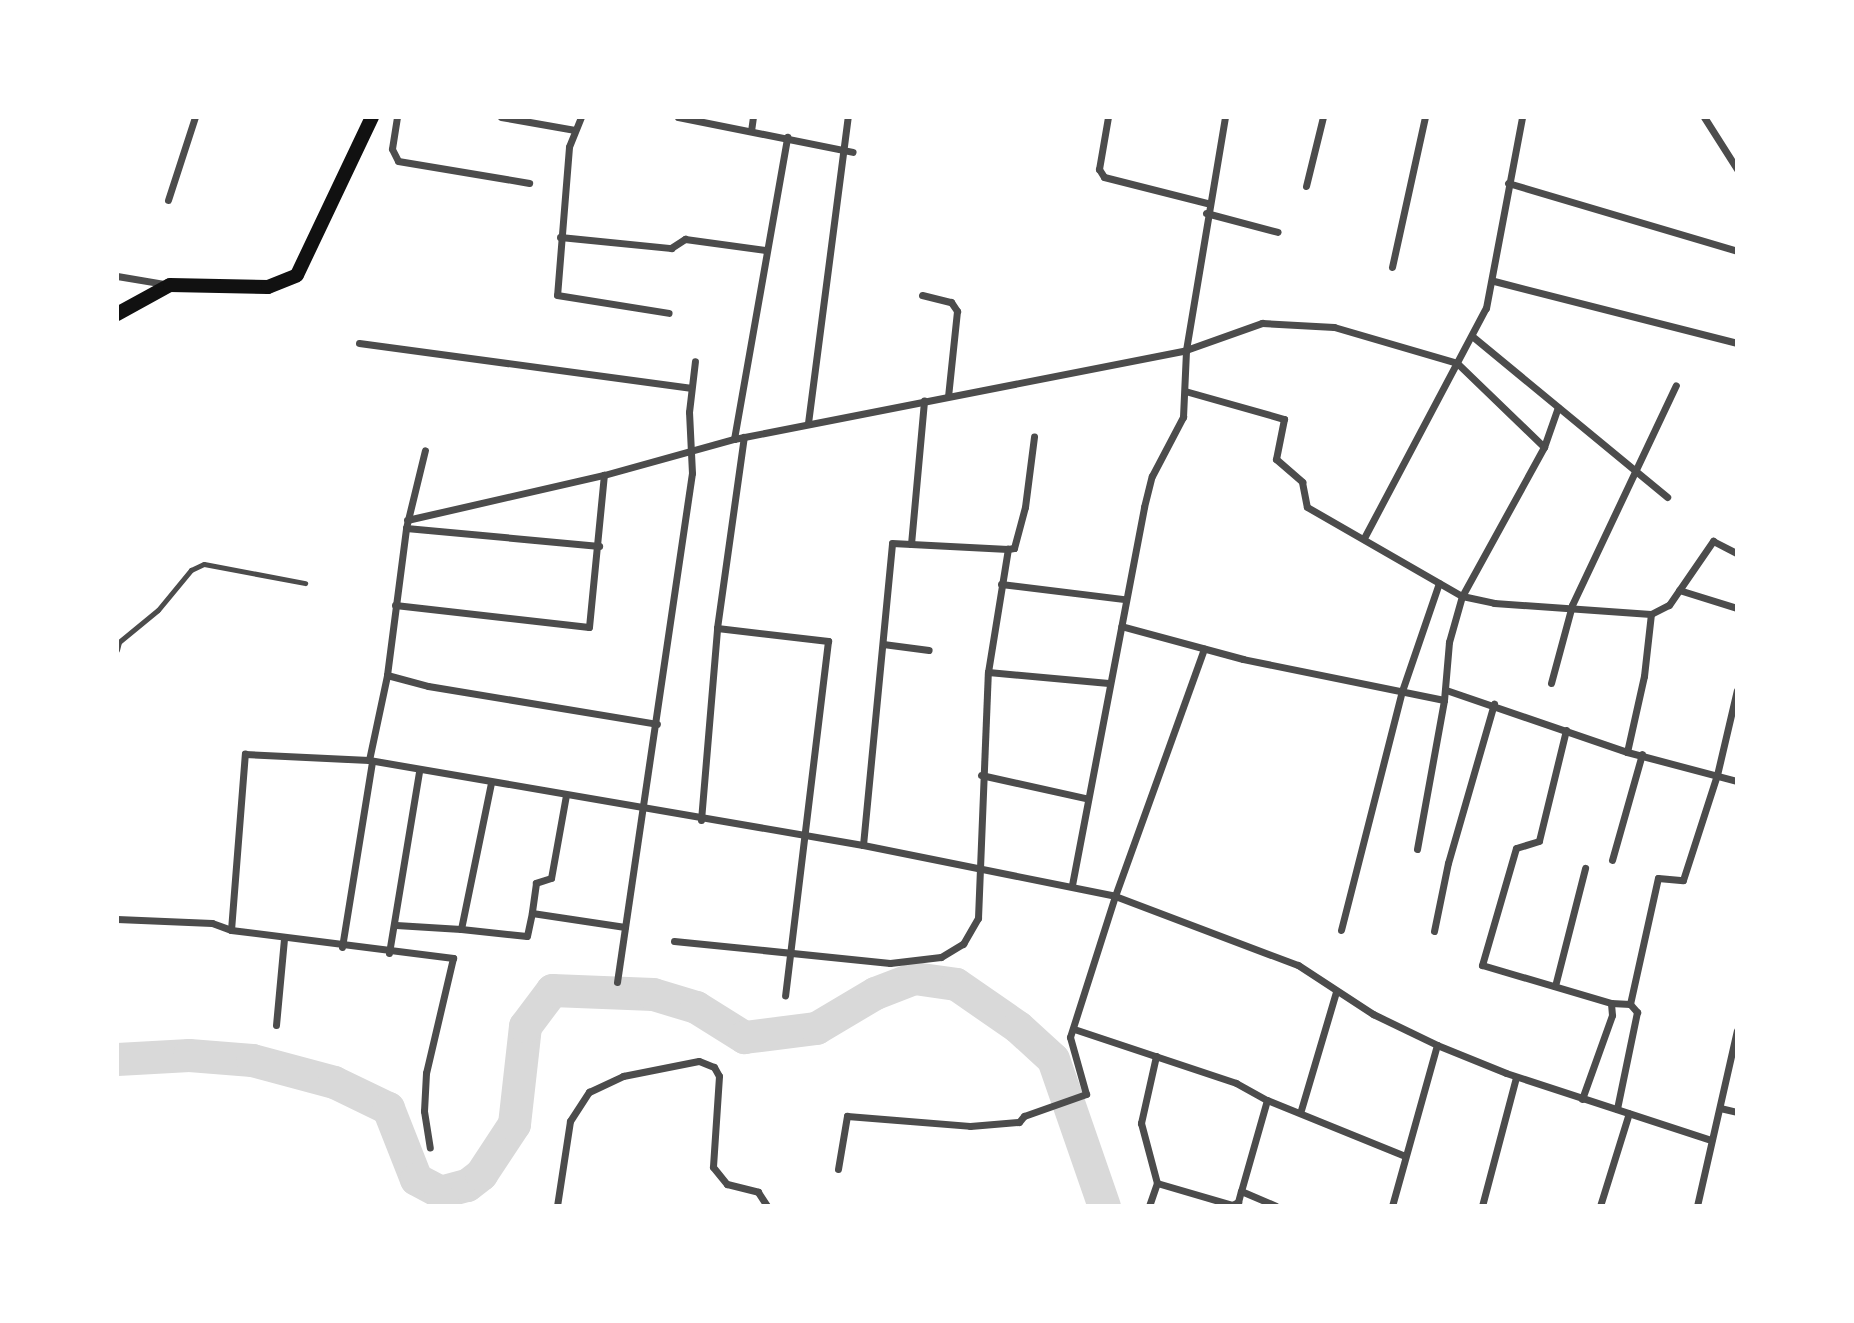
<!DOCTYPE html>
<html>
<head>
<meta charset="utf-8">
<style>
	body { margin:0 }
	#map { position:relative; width:1854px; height:1323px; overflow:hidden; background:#fff; font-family:Roboto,sans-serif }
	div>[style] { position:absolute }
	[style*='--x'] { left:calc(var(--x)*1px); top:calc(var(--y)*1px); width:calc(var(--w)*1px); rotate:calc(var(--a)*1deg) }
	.river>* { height:33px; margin:-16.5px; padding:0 16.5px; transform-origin:16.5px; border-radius:16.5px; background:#d9d9d9 }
	.service>* { height:5px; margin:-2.5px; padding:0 2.5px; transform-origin:2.5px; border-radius:2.5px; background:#4c4c4c }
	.minor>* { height:7px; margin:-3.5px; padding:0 3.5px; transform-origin:3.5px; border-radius:3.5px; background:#4c4c4c }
	.secondary>* { height:14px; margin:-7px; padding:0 7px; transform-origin:7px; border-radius:7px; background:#111 }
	span { translate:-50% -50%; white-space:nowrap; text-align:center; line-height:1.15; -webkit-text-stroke:5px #fff; paint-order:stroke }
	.frame { position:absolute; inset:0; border:119px solid #fff; pointer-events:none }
</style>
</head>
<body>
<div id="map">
	<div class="river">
		<div style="--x:117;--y:1059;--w:72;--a:-3.2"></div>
		<div style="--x:189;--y:1055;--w:63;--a:4.5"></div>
		<div style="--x:252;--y:1060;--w:85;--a:15"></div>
		<div style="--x:334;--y:1082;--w:60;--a:25.7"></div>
		<div style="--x:388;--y:1108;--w:76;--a:68.5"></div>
		<div style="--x:416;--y:1179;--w:27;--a:28"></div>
		<div style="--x:440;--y:1192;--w:28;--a:-15"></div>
		<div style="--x:467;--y:1185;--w:18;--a:-38"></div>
		<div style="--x:481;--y:1174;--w:60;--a:-56.6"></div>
		<div style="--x:514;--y:1124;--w:99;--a:-83.6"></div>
		<div style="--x:525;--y:1026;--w:45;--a:-53.1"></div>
		<div style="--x:552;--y:990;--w:101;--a:2.3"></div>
		<div style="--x:653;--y:994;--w:45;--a:16.8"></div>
		<div style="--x:696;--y:1007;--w:57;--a:32"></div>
		<div style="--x:744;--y:1037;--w:73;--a:-7.1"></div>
		<div style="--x:816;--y:1028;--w:69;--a:-30.7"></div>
		<div style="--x:875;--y:993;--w:42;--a:-21"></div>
		<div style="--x:914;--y:978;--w:42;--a:8.1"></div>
		<div style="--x:956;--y:984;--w:75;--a:34.7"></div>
		<div style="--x:1018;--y:1027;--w:47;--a:42.4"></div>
		<div style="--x:1053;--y:1059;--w:156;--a:70.9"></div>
	</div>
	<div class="service">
		<div style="--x:117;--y:650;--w:8;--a:-76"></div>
		<div style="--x:119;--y:642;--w:50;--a:-39.4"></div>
		<div style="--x:158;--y:610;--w:52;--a:-50.5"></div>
		<div style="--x:191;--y:570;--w:14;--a:-25"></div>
		<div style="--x:204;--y:564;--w:103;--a:10.7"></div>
	</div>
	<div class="minor">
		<div style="--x:397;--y:117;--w:32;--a:99"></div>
		<div style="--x:392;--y:149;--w:13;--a:63"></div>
		<div style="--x:398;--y:161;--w:133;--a:9.5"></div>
		<div style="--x:501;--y:117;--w:75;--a:10"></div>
		<div style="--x:581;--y:117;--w:32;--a:112"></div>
		<div style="--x:569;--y:147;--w:148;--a:94.6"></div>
		<div style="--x:557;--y:295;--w:113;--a:9.1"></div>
		<div style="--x:678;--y:117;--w:178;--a:11.3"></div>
		<div style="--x:1108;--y:117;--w:53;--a:99.8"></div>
		<div style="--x:1099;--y:169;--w:9;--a:58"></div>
		<div style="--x:1104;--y:177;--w:106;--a:14.2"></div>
		<div style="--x:1704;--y:117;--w:62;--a:57.6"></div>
		<div style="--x:751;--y:131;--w:14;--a:-82"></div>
		<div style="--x:1508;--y:183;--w:239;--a:16.5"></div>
		<div style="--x:1306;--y:186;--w:71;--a:-76.2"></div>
		<div style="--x:168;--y:200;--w:87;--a:-72"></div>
		<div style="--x:1206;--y:213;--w:74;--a:14.8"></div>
		<div style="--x:560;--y:237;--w:112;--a:5.7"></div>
		<div style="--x:671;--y:248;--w:17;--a:-33"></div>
		<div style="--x:685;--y:239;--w:81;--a:7.8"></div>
		<div style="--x:1392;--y:267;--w:154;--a:-77.6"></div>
		<div style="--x:117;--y:276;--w:49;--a:9.5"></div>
		<div style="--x:1494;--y:281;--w:251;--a:14.3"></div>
		<div style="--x:922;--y:295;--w:30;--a:14"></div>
		<div style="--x:951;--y:302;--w:11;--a:56"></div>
		<div style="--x:957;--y:311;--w:85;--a:96"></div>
		<div style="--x:1472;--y:336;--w:253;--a:39.5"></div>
		<div style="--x:359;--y:343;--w:334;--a:7.7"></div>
		<div style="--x:1185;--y:391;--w:103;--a:15.8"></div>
		<div style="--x:1284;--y:419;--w:41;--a:101.3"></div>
		<div style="--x:1276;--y:459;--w:35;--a:41"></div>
		<div style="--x:1302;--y:482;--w:25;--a:79"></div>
		<div style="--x:1307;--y:507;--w:179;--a:29.9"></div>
		<div style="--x:1462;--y:596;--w:33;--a:12"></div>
		<div style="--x:1494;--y:603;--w:157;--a:4"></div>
		<div style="--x:1651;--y:614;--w:20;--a:-27"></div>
		<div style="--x:1669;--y:605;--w:78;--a:-55.5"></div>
		<div style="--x:1713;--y:541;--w:27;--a:27"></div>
		<div style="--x:808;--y:423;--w:309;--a:-82.6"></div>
		<div style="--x:734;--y:439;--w:307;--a:-80"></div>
		<div style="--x:1544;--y:447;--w:42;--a:-70.7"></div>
		<div style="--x:407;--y:520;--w:202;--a:-12.9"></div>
		<div style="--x:604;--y:475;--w:135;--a:-15.5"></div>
		<div style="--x:734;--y:439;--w:461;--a:-11.1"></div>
		<div style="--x:1186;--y:350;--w:81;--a:-19.6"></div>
		<div style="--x:1262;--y:323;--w:72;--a:3.2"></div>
		<div style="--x:1334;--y:327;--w:128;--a:16.3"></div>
		<div style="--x:1457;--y:363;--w:121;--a:44"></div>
		<div style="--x:1544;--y:447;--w:170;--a:118.8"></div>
		<div style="--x:1462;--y:596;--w:48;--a:105.8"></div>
		<div style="--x:1449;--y:642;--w:58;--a:94.9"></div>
		<div style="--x:1444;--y:700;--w:205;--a:-168.5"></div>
		<div style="--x:1243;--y:659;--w:126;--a:-164.9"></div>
		<div style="--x:406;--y:528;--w:194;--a:5.3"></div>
		<div style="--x:1364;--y:538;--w:260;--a:-62.1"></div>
		<div style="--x:1486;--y:308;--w:194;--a:-79.3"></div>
		<div style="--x:911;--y:544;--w:97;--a:3"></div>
		<div style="--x:1001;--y:584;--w:124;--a:7"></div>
		<div style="--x:1679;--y:590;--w:61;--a:17.2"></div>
		<div style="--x:395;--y:605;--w:195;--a:6.5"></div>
		<div style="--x:589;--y:627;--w:153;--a:-84.4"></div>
		<div style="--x:717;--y:628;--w:112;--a:6.7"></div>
		<div style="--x:828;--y:641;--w:357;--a:96.9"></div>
		<div style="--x:883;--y:644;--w:46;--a:7.4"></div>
		<div style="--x:988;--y:672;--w:121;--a:5.2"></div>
		<div style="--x:387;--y:675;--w:42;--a:15"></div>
		<div style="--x:428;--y:686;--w:232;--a:9.4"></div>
		<div style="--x:1551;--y:683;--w:81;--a:-74.9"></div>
		<div style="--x:1572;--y:605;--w:243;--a:-64.7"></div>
		<div style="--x:1446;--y:690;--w:191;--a:18.9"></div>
		<div style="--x:1627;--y:752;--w:114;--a:14.8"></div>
		<div style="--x:1566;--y:730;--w:114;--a:103.7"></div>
		<div style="--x:1539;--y:841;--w:24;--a:163"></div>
		<div style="--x:1516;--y:848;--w:122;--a:106.2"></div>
		<div style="--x:1482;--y:965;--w:134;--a:16.4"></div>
		<div style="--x:1611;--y:1003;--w:19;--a:3"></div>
		<div style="--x:1630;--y:1004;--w:11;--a:49"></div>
		<div style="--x:1637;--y:1012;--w:99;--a:101.7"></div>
		<div style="--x:1627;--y:752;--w:78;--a:-77.4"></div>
		<div style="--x:1644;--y:676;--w:62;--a:-83.6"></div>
		<div style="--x:369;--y:760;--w:87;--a:-78"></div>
		<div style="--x:387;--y:675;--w:148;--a:-82.6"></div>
		<div style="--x:406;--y:528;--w:80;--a:-76.3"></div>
		<div style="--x:981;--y:775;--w:107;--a:12.5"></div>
		<div style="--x:566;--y:795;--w:84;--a:100.2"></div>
		<div style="--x:551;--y:878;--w:16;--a:162"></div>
		<div style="--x:536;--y:883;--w:30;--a:98"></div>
		<div style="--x:532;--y:913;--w:94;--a:8.6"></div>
		<div style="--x:701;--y:820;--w:193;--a:-85.2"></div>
		<div style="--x:717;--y:628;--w:193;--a:-82"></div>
		<div style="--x:863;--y:845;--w:303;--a:-84.5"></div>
		<div style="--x:892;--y:543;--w:19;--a:3"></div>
		<div style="--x:911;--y:544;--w:144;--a:-84.8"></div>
		<div style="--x:1417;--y:849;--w:151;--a:-79.7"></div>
		<div style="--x:1612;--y:860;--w:110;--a:-74.2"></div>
		<div style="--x:1072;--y:885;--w:385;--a:-79.2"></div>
		<div style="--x:1144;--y:507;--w:32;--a:-76"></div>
		<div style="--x:1152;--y:476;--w:67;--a:-62.3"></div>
		<div style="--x:1183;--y:417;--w:67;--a:-87.4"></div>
		<div style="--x:1186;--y:350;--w:236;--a:-80.5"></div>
		<div style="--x:117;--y:919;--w:95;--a:2.4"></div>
		<div style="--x:212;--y:923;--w:20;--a:20"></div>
		<div style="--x:231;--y:930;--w:177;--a:-85.5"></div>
		<div style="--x:245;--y:754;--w:124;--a:2.8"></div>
		<div style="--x:369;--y:760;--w:501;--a:9.76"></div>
		<div style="--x:863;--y:845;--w:257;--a:11.4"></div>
		<div style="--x:1115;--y:896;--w:196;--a:20.7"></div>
		<div style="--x:1298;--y:965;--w:90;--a:33.2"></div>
		<div style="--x:1373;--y:1014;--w:71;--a:25.8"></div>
		<div style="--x:1437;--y:1045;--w:74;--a:22.1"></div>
		<div style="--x:1506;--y:1073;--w:216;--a:18.1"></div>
		<div style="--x:396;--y:925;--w:65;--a:3.5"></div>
		<div style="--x:461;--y:929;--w:149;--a:-78.4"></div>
		<div style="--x:461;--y:929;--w:66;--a:6.1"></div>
		<div style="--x:527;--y:936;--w:24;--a:-78"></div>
		<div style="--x:231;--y:930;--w:224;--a:7.2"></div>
		<div style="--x:453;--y:958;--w:118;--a:103.2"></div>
		<div style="--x:426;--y:1073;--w:38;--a:93"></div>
		<div style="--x:424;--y:1111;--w:37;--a:81"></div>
		<div style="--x:1341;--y:930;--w:247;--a:-75.7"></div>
		<div style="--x:1402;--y:691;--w:114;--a:-71.1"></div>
		<div style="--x:1434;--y:931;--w:69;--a:-78.4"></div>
		<div style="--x:1448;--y:863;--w:166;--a:-73.9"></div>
		<div style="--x:674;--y:941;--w:217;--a:5.8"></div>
		<div style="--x:890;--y:963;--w:51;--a:-6.7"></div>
		<div style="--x:941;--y:957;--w:26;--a:-31"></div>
		<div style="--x:963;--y:944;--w:30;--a:-60"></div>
		<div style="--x:978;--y:918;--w:246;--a:-87.7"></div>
		<div style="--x:988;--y:672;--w:125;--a:-80.8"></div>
		<div style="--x:1008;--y:549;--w:6;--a:-9"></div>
		<div style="--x:1014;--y:548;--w:42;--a:-75"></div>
		<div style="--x:1025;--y:507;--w:71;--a:-82.7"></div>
		<div style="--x:342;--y:947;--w:188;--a:-80.8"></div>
		<div style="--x:389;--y:953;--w:184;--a:-80.6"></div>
		<div style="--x:617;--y:982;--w:514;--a:-81.62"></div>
		<div style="--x:692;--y:473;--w:61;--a:-92.8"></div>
		<div style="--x:689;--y:412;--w:51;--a:-83.3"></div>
		<div style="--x:1555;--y:986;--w:122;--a:-75.7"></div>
		<div style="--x:1630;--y:1004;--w:129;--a:-77.5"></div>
		<div style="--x:1658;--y:878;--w:25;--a:5"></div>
		<div style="--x:1683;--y:880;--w:110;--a:-72.1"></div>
		<div style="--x:1717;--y:775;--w:87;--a:-76.8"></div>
		<div style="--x:276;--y:1025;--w:87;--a:-84.7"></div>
		<div style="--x:1074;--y:1029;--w:171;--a:18.4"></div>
		<div style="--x:1236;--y:1083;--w:35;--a:29"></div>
		<div style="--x:1267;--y:1100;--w:149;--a:22.1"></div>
		<div style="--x:1156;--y:1056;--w:69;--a:102.6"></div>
		<div style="--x:1141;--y:1123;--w:62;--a:75.1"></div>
		<div style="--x:1157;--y:1183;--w:78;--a:16.3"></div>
		<div style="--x:1232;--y:1205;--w:7;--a:-27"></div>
		<div style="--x:1238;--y:1202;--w:11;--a:-75"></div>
		<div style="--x:1582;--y:1099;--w:89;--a:-70.3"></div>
		<div style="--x:1612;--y:1015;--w:12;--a:-95"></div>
		<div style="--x:1267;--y:1100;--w:95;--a:105.9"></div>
		<div style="--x:1241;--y:1191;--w:38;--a:23"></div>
		<div style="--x:1720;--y:1108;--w:17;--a:13"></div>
		<div style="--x:1301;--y:1110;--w:123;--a:-73.5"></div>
		<div style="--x:838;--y:1169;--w:54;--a:-80.4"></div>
		<div style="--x:847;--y:1116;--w:123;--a:4.6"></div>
		<div style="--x:970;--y:1126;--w:49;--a:-4.7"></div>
		<div style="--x:1019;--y:1122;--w:8;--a:-50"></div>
		<div style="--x:1024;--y:1116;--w:66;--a:-19.5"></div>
		<div style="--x:1086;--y:1094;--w:59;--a:-105.7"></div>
		<div style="--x:1070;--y:1037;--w:148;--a:-72.3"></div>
		<div style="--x:1115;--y:896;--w:263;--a:-70.2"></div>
		<div style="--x:557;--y:1206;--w:86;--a:-81.3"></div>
		<div style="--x:570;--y:1121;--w:35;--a:-57"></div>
		<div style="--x:589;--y:1092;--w:38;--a:-25"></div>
		<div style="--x:623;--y:1076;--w:77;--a:-11.2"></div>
		<div style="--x:699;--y:1061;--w:16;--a:22"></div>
		<div style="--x:714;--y:1067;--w:10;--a:61"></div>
		<div style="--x:719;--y:1076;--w:91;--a:93.8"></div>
		<div style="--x:713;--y:1167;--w:22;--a:51"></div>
		<div style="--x:727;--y:1184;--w:32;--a:14"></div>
		<div style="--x:758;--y:1192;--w:17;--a:57"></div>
		<div style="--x:1149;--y:1206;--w:24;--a:-71"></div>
		<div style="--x:1392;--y:1206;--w:167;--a:-74.4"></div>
		<div style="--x:1482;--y:1206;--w:133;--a:-75.2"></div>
		<div style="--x:1600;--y:1206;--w:97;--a:-72.7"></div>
		<div style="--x:1697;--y:1206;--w:180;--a:-77.2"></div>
	</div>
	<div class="secondary">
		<div style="--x:117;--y:314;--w:60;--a:-28.7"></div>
		<div style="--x:170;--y:285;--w:98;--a:1.2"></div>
		<div style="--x:268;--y:287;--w:31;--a:-22"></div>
		<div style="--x:297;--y:275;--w:175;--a:-64.6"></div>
	</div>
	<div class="frame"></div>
</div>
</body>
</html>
